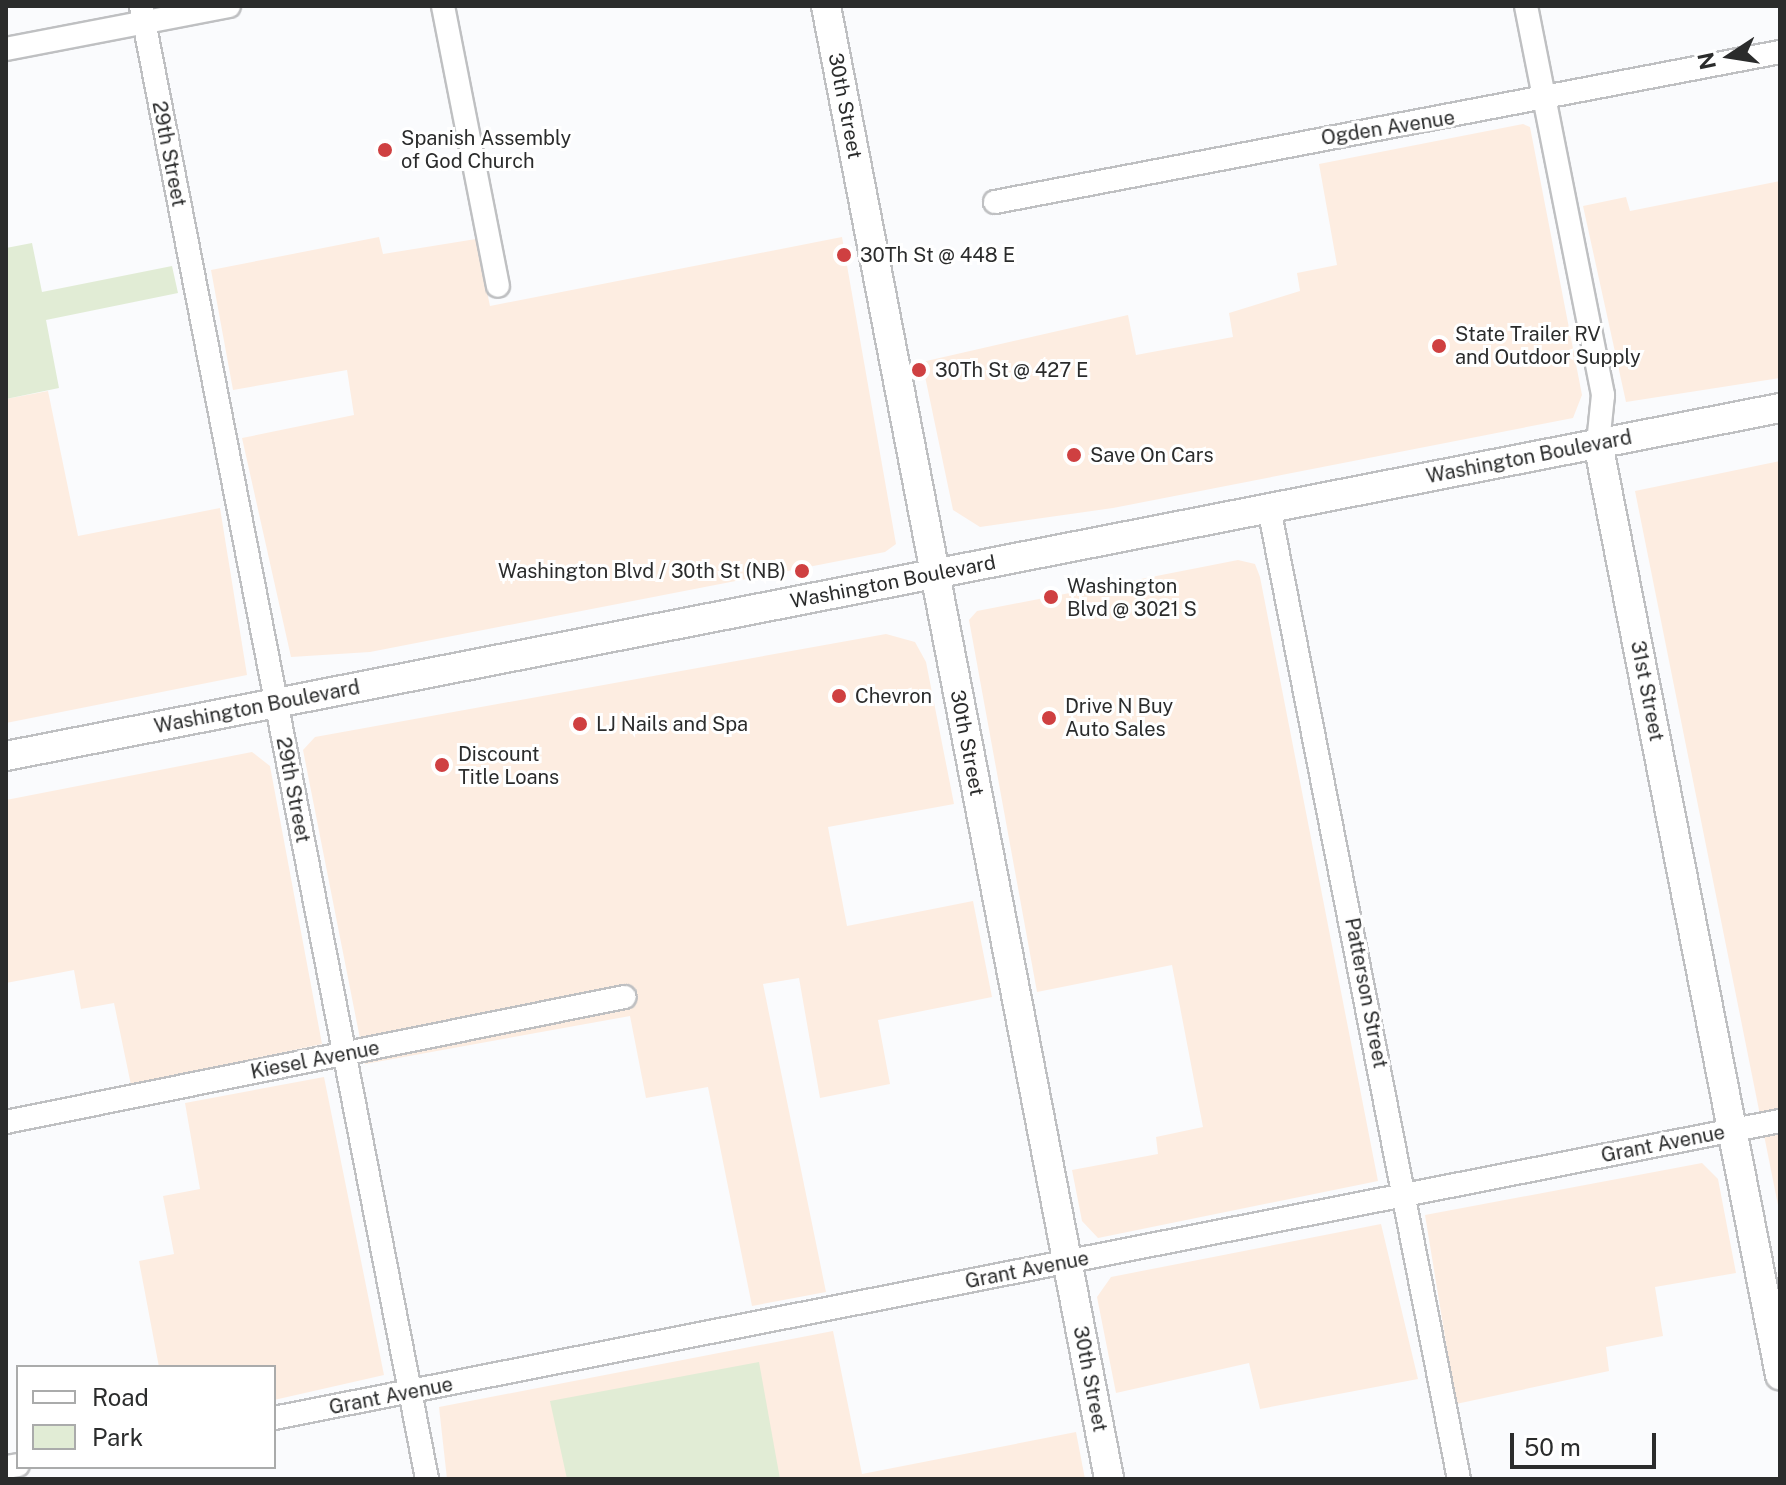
<!DOCTYPE html>
<html>
<head>
<meta charset="utf-8">
<style>
	body { margin:0 }
	#map { position:relative; width:1786px; height:1485px; overflow:hidden; background:#fafbfd; font-family:"Public Sans",sans-serif }
	div>[style] { position:absolute }
	[style*='--x'] { left:calc(var(--x)*1px); top:calc(var(--y)*1px); width:calc(var(--w)*1px); rotate:calc(var(--a)*1deg) }
	.commercial>* { inset:0; background:#fdede1 }
	.green>* { inset:0; background:#e1ecd5 }
	.roads { filter:drop-shadow(2px 0 #bfc0c2) drop-shadow(-2px 0 #bfc0c2) drop-shadow(0 2px #bfc0c2) drop-shadow(0 -2px #bfc0c2) }
	.minor>* { height:22px; margin:-11px; padding:0 11px; transform-origin:11px; border-radius:11px; background:#fff }
	.major>* { height:28px; margin:-14px; padding:0 14px; transform-origin:14px; border-radius:14px; background:#fff }
	.dots>* { width:22px; height:22px; translate:-50% -50%; box-sizing:border-box; border:4px solid #fff; border-radius:50% }
	span { translate:-50% -50%; white-space:nowrap; text-align:center; line-height:1.15; -webkit-text-stroke:6px #fff; paint-order:stroke }
	.street-label { font-size:20px; color:#2b2c2c }
	.poi-label { font-size:20px; color:#2b2c2c }
	.left { translate:0 -50%; text-align:left }
	.right { translate:-100% -50%; text-align:right }
	.frame { position:absolute; inset:0; border:8px solid #2b2c2c; pointer-events:none }
	.legend { position:absolute; left:16px; top:1365px; width:260px; height:104px; box-sizing:border-box; background:#fff; border:2px solid #aaabab; margin:0; padding:10px 14px; list-style:none; font-size:24px; color:#2b2c2c }
	.legend li { display:flex; align-items:center; gap:16px; height:40px }
	.legend b { width:40px; border:2px solid #aaabab }
	.north { position:absolute; left:1690px; top:16px; width:80px; height:80px; -webkit-text-stroke:6px #fff; paint-order:stroke; rotate:258deg; font-size:22px; font-weight:700; line-height:32px; text-align:center; color:#2b2c2c }
	.north::after { content:''; display:block; margin:auto; width:28px; height:36px; background:#2b2c2c; clip-path:polygon(50% 0,100% 100%,50% 72%,0 100%) }
	.scale { position:absolute; left:1510px; top:1433px; width:146px; height:36px; box-sizing:border-box; border:4px solid #2b2c2c; border-top:0; padding-left:10px; font-size:24px; line-height:28px; white-space:nowrap; color:#2b2c2c; -webkit-text-stroke:6px #fff; paint-order:stroke }
</style>
</head>
<body>
<div id="map">
	<div class="commercial">
		<div style="clip-path:polygon(1523px 124px,1530px 127px,1582px 395px,1573px 418px,1113px 508px,980px 527px,953px 510px,922px 362px,1128px 315px,1136px 355px,1233px 337px,1229px 313px,1300px 291px,1297px 273px,1337px 265px,1319px 164px)"></div>
		<div style="clip-path:polygon(1780px 181px,1780px 378px,1626px 402px,1583px 206px,1626px 197px,1630px 211px)"></div>
		<div style="clip-path:polygon(379px 237px,383px 254px,476px 239px,490px 306px,842px 237px,896px 544px,885px 552px,370px 652px,291px 657px,242px 438px,354px 415px,347px 370px,233px 390px,211px 270px)"></div>
		<div style="clip-path:polygon(48px 391px,78px 536px,220px 508px,247px 675px,6px 723px,6px 399px)"></div>
		<div style="clip-path:polygon(1780px 461px,1780px 1215px,1635px 491px)"></div>
		<div style="clip-path:polygon(1238px 560px,1255px 564px,1260px 577px,1378px 1181px,1098px 1238px,1082px 1221px,1072px 1170px,1158px 1154px,1156px 1137px,1203px 1127px,1172px 965px,1037px 992px,969px 620px,977px 611px)"></div>
		<div style="clip-path:polygon(886px 634px,915px 642px,926px 662px,954px 804px,828px 827px,847px 926px,973px 901px,992px 997px,878px 1020px,890px 1084px,820px 1098px,799px 978px,763px 984px,826px 1292px,752px 1306px,708px 1087px,646px 1098px,630px 1016px,365px 1064px,303px 750px,315px 737px)"></div>
		<div style="clip-path:polygon(252px 752px,270px 766px,322px 1044px,131px 1085px,114px 1003px,81px 1009px,74px 970px,6px 983px,6px 800px)"></div>
		<div style="clip-path:polygon(324px 1077px,384px 1375px,274px 1400px,274px 1367px,159px 1367px,139px 1261px,174px 1254px,163px 1196px,200px 1189px,185px 1103px)"></div>
		<div style="clip-path:polygon(1702px 1163px,1718px 1179px,1736px 1273px,1655px 1287px,1663px 1336px,1606px 1347px,1609px 1371px,1456px 1404px,1425px 1215px)"></div>
		<div style="clip-path:polygon(1381px 1224px,1418px 1379px,1260px 1409px,1249px 1363px,1116px 1393px,1097px 1297px,1111px 1277px)"></div>
		<div style="clip-path:polygon(833px 1331px,862px 1474px,1076px 1432px,1085px 1479px,447px 1479px,439px 1407px)"></div>
	</div>
	<div class="green">
		<div style="clip-path:polygon(32px 243px,42px 292px,172px 266px,178px 293px,46px 320px,59px 388px,6px 399px,6px 248px)"></div>
		<div style="clip-path:polygon(759px 1362px,780px 1479px,567px 1479px,550px 1401px)"></div>
	</div>
	<div class="roads">
		<div class="minor">
			<div style="--x:141;--y:6;--w:1501;--a:79.01"></div>
			<div style="--x:443;--y:6;--w:285;--a:78.9"></div>
			<div style="--x:1526;--y:6;--w:397;--a:78.8"></div>
			<div style="--x:1603;--y:395;--w:48;--a:95.9"></div>
			<div style="--x:6;--y:49;--w:227;--a:-10.9"></div>
			<div style="--x:995;--y:202;--w:799;--a:-10.82"></div>
			<div style="--x:1269;--y:508;--w:989;--a:78.93"></div>
			<div style="--x:6;--y:1122;--w:631;--a:-11.43"></div>
			<div style="--x:274;--y:1418;--w:1535;--a:-11.16"></div>
			<div style="--x:6;--y:1467;--w:12;--a:-9"></div>
		</div>
		<div class="major">
			<div style="--x:826;--y:6;--w:1500;--a:79.12"></div>
			<div style="--x:1598;--y:443;--w:950;--a:78.95"></div>
			<div style="--x:6;--y:756;--w:1808;--a:-11.1"></div>
		</div>
	</div>
	<div class="dots">
		<div style="left:385px;top:150px;background:#cf4041"></div>
		<div style="left:844px;top:255px;background:#cf4041"></div>
		<div style="left:1439px;top:346px;background:#cf4041"></div>
		<div style="left:919px;top:370px;background:#cf4041"></div>
		<div style="left:1074px;top:455px;background:#cf4041"></div>
		<div style="left:802px;top:571px;background:#cf4041"></div>
		<div style="left:1051px;top:597px;background:#cf4041"></div>
		<div style="left:839px;top:696px;background:#cf4041"></div>
		<div style="left:1049px;top:718px;background:#cf4041"></div>
		<div style="left:580px;top:724px;background:#cf4041"></div>
		<div style="left:442px;top:765px;background:#cf4041"></div>
	</div>
	<div class="street-label">
		<span style="left:845px;top:106px;rotate:79deg">30th Street</span>
		<span style="left:1388px;top:128px;rotate:-9deg">Ogden Avenue</span>
		<span style="left:169px;top:154px;rotate:79deg">29th Street</span>
		<span style="left:1529px;top:457px;rotate:-11deg">Washington Boulevard</span>
		<span style="left:893px;top:582px;rotate:-11deg">Washington Boulevard</span>
		<span style="left:1647px;top:691px;rotate:79deg">31st Street</span>
		<span style="left:257px;top:707px;rotate:-11deg">Washington Boulevard</span>
		<span style="left:967px;top:743px;rotate:79deg">30th Street</span>
		<span style="left:293px;top:790px;rotate:79deg">29th Street</span>
		<span style="left:1366px;top:993px;rotate:79deg">Patterson Street</span>
		<span style="left:315px;top:1060px;rotate:-11deg">Kiesel Avenue</span>
		<span style="left:1663px;top:1144px;rotate:-11deg">Grant Avenue</span>
		<span style="left:1027px;top:1270px;rotate:-11deg">Grant Avenue</span>
		<span style="left:1090px;top:1379px;rotate:79deg">30th Street</span>
		<span style="left:391px;top:1396px;rotate:-11deg">Grant Avenue</span>
	</div>
	<div class="poi-label">
		<span class="left" style="left:401px;top:150px">Spanish Assembly<br>of God Church</span>
		<span class="left" style="left:860px;top:255px">30Th St @ 448 E</span>
		<span class="left" style="left:1455px;top:346px">State Trailer RV<br>and Outdoor Supply</span>
		<span class="left" style="left:935px;top:370px">30Th St @ 427 E</span>
		<span class="left" style="left:1090px;top:455px">Save On Cars</span>
		<span class="right" style="left:786px;top:571px">Washington Blvd / 30th St (NB)</span>
		<span class="left" style="left:1067px;top:598px">Washington<br>Blvd @ 3021 S</span>
		<span class="left" style="left:855px;top:696px">Chevron</span>
		<span class="left" style="left:1065px;top:718px">Drive N Buy<br>Auto Sales</span>
		<span class="left" style="left:596px;top:724px">LJ Nails and Spa</span>
		<span class="left" style="left:458px;top:766px">Discount<br>Title Loans</span>
	</div>
	<div class="frame"></div>
	<ul class="legend">
	<li><b style="height:10px;background:#fff"></b>Road</li>
	<li><b style="height:22px;background:#e1ecd5"></b>Park</li>
	</ul>
	<div class="north">N</div>
	<div class="scale">50 m</div>
</div>
</body>
</html>
